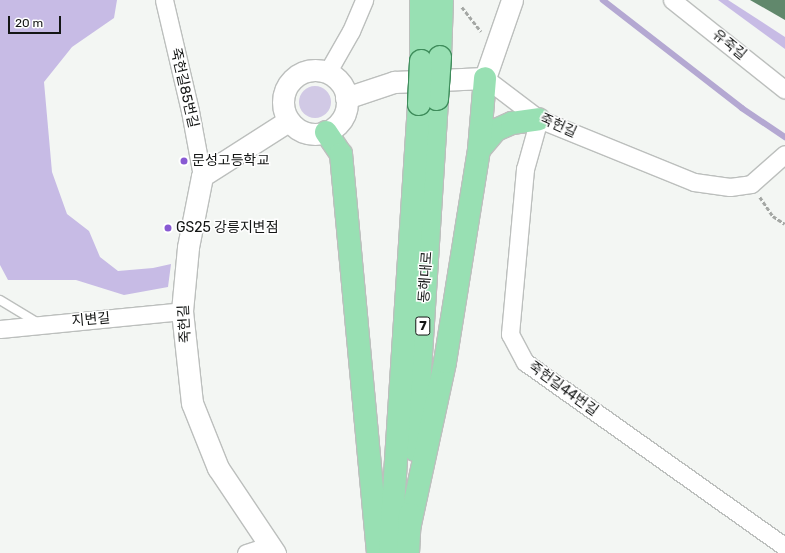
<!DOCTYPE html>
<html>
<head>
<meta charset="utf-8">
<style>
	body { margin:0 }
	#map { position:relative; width:785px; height:553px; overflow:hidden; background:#f3f6f3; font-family:Rubik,"Noto Sans KR",sans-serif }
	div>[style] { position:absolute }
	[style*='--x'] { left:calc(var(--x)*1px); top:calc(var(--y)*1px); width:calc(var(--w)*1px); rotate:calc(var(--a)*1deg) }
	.green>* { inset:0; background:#d1c9e5 }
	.round { border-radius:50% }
	.forest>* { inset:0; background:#c7bbe5 }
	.stream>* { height:5.5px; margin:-2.75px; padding:0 2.75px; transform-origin:2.75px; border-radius:2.75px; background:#b4a8d2 }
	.building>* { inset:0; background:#61886c }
	.path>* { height:2.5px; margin-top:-1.25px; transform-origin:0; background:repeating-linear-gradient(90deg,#a4a7a4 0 4px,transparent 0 6px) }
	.roads { filter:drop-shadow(1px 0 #bcbfbd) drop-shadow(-1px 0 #bcbfbd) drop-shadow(0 1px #bcbfbd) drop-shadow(0 -1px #bcbfbd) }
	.service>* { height:8px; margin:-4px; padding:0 4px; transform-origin:4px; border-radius:4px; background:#fff }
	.minor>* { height:17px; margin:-8.5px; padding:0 8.5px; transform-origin:8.5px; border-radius:8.5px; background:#fff }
	.tertiary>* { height:21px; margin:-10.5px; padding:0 10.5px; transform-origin:10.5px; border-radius:10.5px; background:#fff }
	.tertiary>.ring { margin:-10.5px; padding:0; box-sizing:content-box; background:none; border:21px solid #fff; border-radius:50% }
	.primary>* { height:22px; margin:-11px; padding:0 11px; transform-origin:11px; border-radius:11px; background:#98e0b3 }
	.bridges { filter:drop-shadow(1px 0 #3e8c5b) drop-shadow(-1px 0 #3e8c5b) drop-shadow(0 1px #3e8c5b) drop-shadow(0 -1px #3e8c5b) }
	.primary-bridge>* { height:22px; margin:-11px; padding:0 11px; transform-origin:11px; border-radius:11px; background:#98e0b3 }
	.dots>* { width:11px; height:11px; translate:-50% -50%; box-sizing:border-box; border:2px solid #fff; border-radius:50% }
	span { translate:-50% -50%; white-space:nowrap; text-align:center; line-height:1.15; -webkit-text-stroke:3px #fff; paint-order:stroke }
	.shield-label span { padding:1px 3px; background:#fff; border:1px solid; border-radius:3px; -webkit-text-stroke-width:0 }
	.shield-label { font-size:13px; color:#141615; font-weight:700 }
	.street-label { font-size:14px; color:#141615 }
	.poi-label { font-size:14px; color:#141615 }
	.left { translate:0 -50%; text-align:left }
	.scale { position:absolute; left:8px; top:16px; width:53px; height:18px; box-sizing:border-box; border:2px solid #141615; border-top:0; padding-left:5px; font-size:12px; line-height:14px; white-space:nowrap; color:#141615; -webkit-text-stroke:3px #fff; paint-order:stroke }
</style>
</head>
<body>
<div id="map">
	<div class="green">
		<div class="round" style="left:299px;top:86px;width:32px;height:32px"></div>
	</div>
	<div class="forest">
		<div style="clip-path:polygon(0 0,117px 0,114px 18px,72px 47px,44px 82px,52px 172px,67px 214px,89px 231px,100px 257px,118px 271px,153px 268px,171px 264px,168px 287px,124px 295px,76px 280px,8px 280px,0 265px)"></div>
		<div style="clip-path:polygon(718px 0,728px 0,785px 37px,785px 49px)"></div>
	</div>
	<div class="stream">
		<div style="--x:603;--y:0;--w:176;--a:37.8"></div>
		<div style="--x:742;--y:108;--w:52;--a:34"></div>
	</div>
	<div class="building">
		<div style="clip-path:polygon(750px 0,785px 0,785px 20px)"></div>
	</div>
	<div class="path">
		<div style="--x:462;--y:7;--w:31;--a:52"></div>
		<div style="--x:760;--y:197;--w:23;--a:56"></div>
		<div style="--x:773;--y:216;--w:14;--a:34"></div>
	</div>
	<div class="roads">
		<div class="service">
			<div style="--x:0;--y:300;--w:44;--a:31.2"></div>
		</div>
		<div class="minor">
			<div style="--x:164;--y:0;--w:114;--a:76.8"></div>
			<div style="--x:190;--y:111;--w:66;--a:79.5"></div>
			<div style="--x:672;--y:0;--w:144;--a:38.5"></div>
			<div style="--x:327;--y:73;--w:48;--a:-60.3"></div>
			<div style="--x:351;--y:31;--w:34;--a:-67"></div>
			<div style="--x:485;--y:78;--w:68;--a:37.2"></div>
			<div style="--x:539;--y:119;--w:167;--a:22.1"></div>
			<div style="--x:694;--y:182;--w:36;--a:8"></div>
			<div style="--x:730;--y:187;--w:21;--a:-8"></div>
			<div style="--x:751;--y:184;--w:45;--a:-41.4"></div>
			<div style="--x:539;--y:119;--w:52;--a:105.6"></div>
			<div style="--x:525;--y:169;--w:166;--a:95.2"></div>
			<div style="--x:510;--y:334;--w:32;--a:62"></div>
			<div style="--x:525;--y:362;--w:319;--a:35.4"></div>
			<div style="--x:0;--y:329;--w:183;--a:-5.6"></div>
			<div style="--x:246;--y:553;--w:26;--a:-18"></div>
		</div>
		<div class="tertiary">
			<div class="ring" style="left:283px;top:70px;width:43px;height:43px"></div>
			<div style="--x:346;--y:98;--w:51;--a:-18.4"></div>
			<div style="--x:394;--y:82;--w:91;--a:-2.5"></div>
			<div style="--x:485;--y:78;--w:83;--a:-70.9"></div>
			<div style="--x:275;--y:553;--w:102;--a:-123.8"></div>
			<div style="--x:218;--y:468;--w:70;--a:-111.8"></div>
			<div style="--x:192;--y:403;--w:93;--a:-96.2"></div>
			<div style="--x:182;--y:311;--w:64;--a:-84.6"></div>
			<div style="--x:188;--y:247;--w:72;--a:-78.8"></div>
			<div style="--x:202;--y:176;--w:102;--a:-32.6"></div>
		</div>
		<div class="primary">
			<div style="--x:440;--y:57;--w:57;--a:-88"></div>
			<div style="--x:421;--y:61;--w:61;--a:-90"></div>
			<div style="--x:326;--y:132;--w:27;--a:56"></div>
			<div style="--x:341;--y:154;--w:401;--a:84.7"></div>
			<div style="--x:479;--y:150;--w:26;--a:-50"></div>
			<div style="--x:496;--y:130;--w:17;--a:-24"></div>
			<div style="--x:512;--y:123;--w:27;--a:-8"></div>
			<div style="--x:415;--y:450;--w:352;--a:-86.4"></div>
			<div style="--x:409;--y:529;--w:171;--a:-77.8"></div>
			<div style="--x:445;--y:362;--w:215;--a:-80.9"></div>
			<div style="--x:479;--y:150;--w:72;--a:-85.2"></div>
			<div style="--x:390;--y:553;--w:450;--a:-86.3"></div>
			<div style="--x:408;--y:553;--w:39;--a:-87"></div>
		</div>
	</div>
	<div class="bridges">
		<div class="primary-bridge">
			<div style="--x:437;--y:99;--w:42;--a:-85.9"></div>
			<div style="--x:419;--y:104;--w:43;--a:-87.3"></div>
		</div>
	</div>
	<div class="dots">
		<div style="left:184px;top:161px;background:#885ad3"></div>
		<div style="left:168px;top:228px;background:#885ad3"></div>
	</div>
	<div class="shield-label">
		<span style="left:423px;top:326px">7</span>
	</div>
	<div class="street-label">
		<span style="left:729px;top:45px;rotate:39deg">유죽길</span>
		<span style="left:184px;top:88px;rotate:77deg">죽헌길85번길</span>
		<span style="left:558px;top:126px;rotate:24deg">죽헌길</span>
		<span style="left:426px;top:277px;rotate:-86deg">동해대로</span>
		<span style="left:91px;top:320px;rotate:-5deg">지변길</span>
		<span style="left:185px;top:324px;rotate:-93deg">죽헌길</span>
		<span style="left:563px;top:389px;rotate:36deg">죽헌길44번길</span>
	</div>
	<div class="poi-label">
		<span class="left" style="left:192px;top:161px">문성고등학교</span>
		<span class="left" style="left:176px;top:228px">GS25 강릉지변점</span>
	</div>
	<div class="scale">20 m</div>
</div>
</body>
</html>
